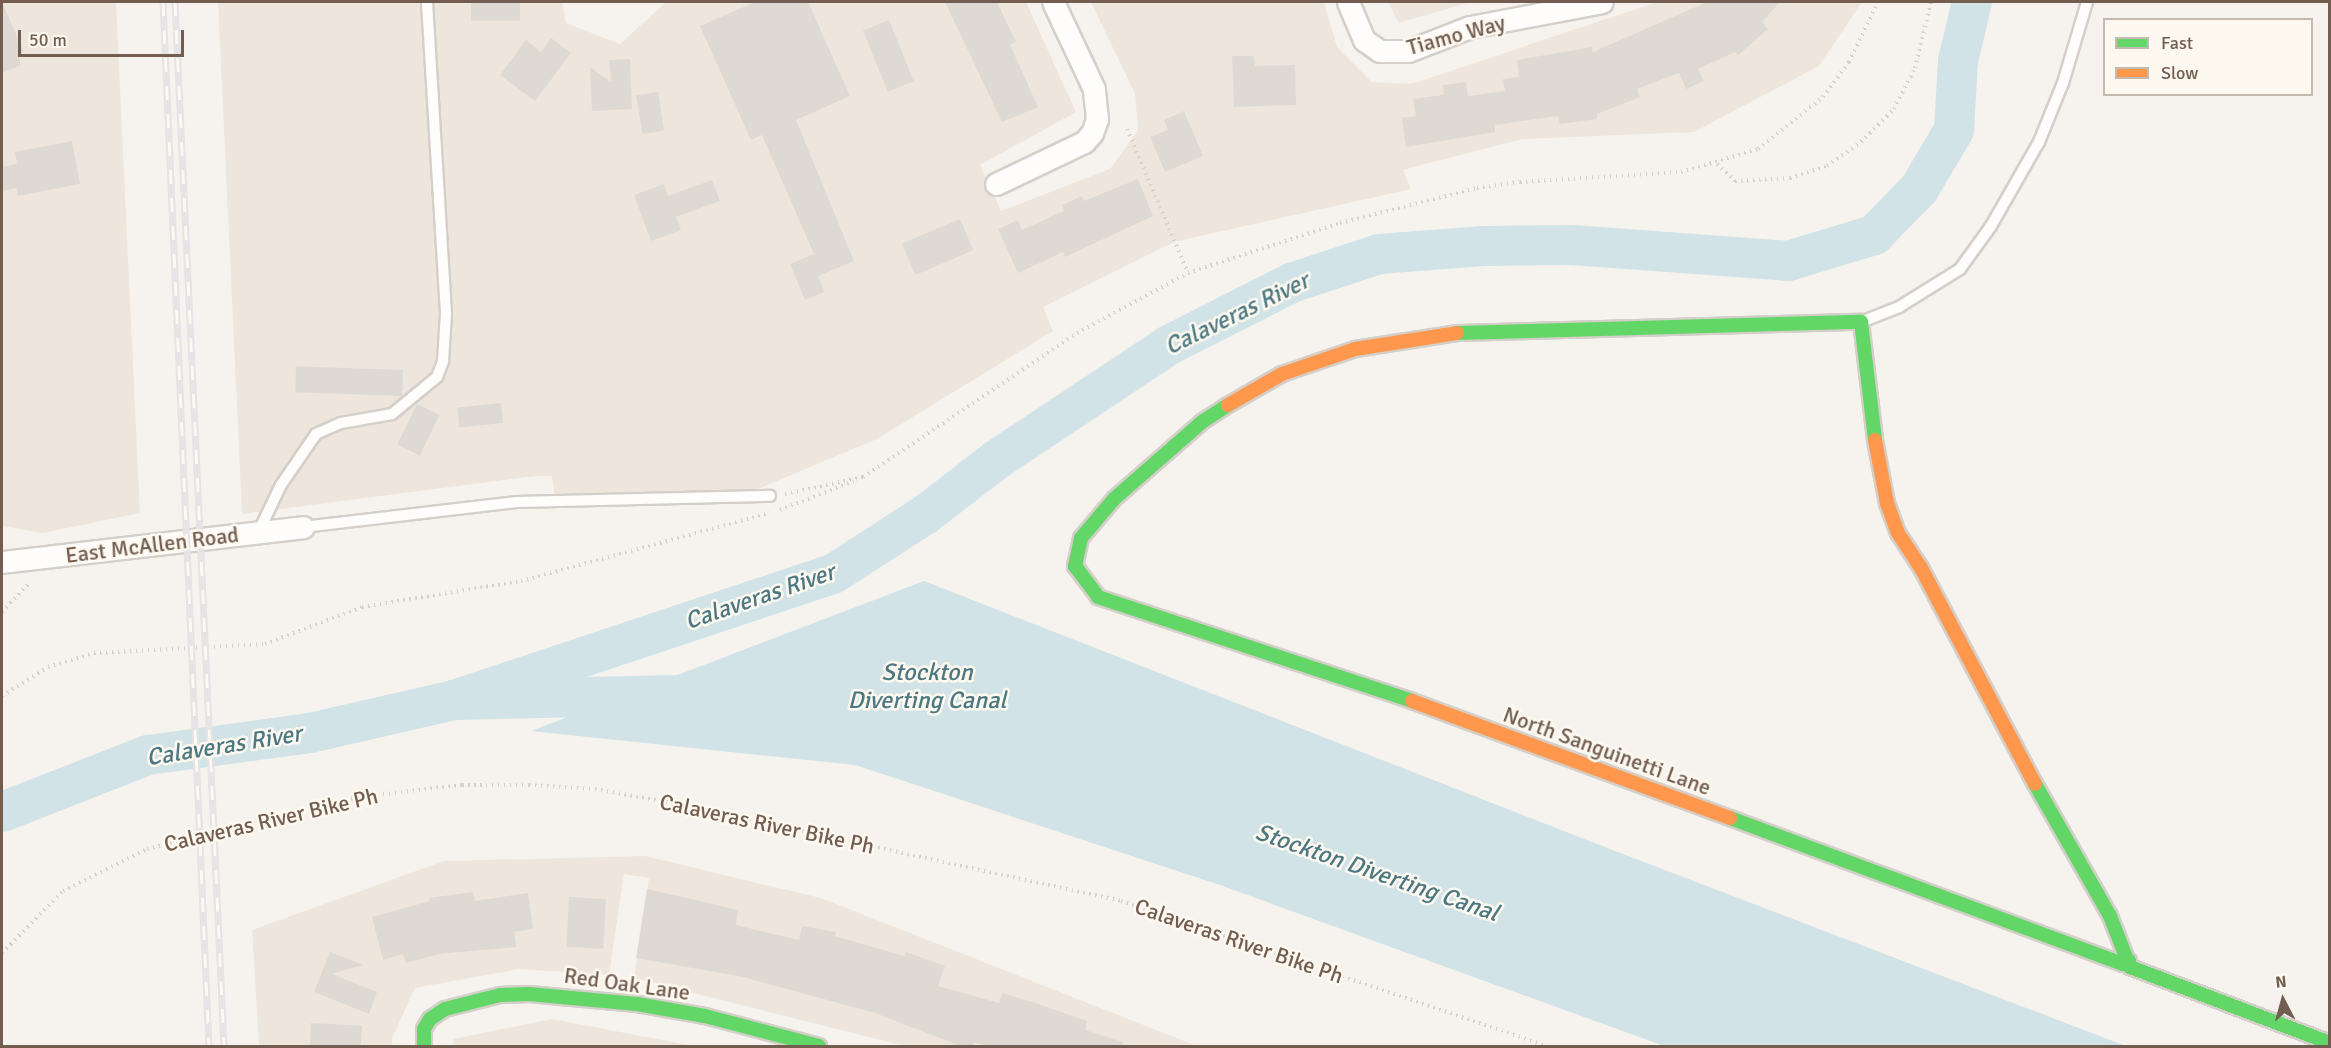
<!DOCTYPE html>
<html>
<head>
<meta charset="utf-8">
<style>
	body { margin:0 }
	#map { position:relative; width:2331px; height:1048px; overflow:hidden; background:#f6f3ee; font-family:Signika,sans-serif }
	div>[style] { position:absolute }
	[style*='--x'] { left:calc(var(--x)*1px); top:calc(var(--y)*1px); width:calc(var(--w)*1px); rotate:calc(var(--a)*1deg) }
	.residential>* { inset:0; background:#eee6dc }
	.water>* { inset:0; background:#d1e3e6 }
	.river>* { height:40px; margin:-20px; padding:0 20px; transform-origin:20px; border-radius:20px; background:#d1e3e6 }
	.building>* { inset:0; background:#dfd9d4; transform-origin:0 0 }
	.path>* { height:4px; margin-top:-2px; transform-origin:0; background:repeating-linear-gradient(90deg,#d7d1cd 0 1.5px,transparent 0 6px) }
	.roads { filter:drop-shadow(2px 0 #d4cfc9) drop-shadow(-2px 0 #d4cfc9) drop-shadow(0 2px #d4cfc9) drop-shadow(0 -2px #d4cfc9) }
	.lane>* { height:10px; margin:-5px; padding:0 5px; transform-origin:5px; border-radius:5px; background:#fefdfc }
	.street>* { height:21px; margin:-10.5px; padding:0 10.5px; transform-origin:10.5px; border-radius:10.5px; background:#fefdfc }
	.fast>* { height:14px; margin:-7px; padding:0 7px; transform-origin:7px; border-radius:7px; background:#63d668 }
	.slow>* { height:14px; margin:-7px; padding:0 7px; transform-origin:7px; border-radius:7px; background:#ff974d }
	.rail>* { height:7px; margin-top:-3.5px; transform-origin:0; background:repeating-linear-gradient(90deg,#fdf8f0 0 14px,#e5e3e6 0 28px); box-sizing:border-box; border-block:2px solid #e5e3e6 }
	span { translate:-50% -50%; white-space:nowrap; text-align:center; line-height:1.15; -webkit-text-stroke:5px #fdf8f0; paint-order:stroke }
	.street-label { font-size:22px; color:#725d50 }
	.water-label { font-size:24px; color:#4c7882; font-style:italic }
	.frame { position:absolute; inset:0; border:3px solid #725d50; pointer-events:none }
	.legend { position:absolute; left:2103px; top:18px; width:210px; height:78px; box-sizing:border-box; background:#fdf8f0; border:2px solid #c5bab0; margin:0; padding:8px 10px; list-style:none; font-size:18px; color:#725d50 }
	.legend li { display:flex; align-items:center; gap:12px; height:30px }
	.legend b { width:30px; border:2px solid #c5bab0 }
	.north { position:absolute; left:2253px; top:970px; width:60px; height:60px; -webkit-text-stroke:4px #fdf8f0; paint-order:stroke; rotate:354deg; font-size:16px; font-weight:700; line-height:24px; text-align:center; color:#725d50 }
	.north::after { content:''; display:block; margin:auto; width:21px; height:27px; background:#725d50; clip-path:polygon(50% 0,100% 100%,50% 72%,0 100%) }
	.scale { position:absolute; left:18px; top:30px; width:166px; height:27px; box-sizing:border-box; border:3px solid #725d50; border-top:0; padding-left:8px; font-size:18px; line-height:21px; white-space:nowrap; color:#725d50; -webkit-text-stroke:4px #fdf8f0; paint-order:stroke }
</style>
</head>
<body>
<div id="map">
	<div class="residential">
		<div style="clip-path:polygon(2px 2px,116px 2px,140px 513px,43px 533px,2px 526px)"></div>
		<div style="clip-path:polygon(218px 2px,562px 2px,566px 23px,620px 44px,666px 2px,1026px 2px,1076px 112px,980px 165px,1001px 211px,1110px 169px,1138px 130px,1135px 94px,1091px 2px,1324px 2px,1337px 47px,1372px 82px,1411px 84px,1657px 2px,1862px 2px,1819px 66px,1694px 132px,1522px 139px,1403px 170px,1411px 189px,1174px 242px,1043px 307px,1053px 331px,877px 439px,746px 494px,555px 499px,552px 476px,535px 476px,242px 514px)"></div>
		<div style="clip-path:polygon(1388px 2px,1471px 2px,1399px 23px)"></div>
		<div style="clip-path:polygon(645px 856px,821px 898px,1197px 1046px,905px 1046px,634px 978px,649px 878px,624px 874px,609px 975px,519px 969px,415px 988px,392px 1038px,392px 1046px,259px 1046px,252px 930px,444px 861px)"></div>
		<div style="clip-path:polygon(552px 1019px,694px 1046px,454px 1046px,453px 1039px)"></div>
	</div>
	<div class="water">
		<div style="clip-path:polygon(924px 581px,1610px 849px,2126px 1046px,1664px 1046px,1220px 885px,855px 765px,531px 731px)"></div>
	</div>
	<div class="river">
		<div style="--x:454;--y:700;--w:399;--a:-18.4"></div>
		<div style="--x:833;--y:574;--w:111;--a:-32.8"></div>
		<div style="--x:926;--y:514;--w:88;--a:-37.6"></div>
		<div style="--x:996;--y:460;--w:208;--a:-33.6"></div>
		<div style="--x:1169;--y:345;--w:137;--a:-26.9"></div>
		<div style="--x:1291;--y:283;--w:93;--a:-18.2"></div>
		<div style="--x:1379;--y:254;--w:105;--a:-4.4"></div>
		<div style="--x:1484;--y:246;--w:88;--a:-0.7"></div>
		<div style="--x:1572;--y:245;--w:217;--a:4.2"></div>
		<div style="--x:1788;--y:261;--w:90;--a:-16.8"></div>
		<div style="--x:1874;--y:235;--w:64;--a:-45.6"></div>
		<div style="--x:1919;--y:189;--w:69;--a:-59.3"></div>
		<div style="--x:1954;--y:130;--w:69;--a:-86.7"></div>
		<div style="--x:1958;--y:61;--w:61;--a:-76.7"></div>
		<div style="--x:2;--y:812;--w:157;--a:-21.3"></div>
		<div style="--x:148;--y:755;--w:163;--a:-7.7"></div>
		<div style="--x:310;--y:733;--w:148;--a:-12.9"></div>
		<div style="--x:454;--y:700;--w:223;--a:-1.3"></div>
	</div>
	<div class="building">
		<div style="clip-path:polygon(2px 2px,24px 52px,18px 55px,21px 65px,2px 73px)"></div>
		<div style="left:471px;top:2px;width:49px;height:19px"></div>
		<div style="clip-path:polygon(755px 2px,808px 2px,850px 96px,796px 120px,854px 261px,818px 276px,824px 292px,805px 300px,790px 264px,814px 254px,762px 135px,751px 140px,700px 26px)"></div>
		<div style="clip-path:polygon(945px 2px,997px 2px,1016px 42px,1010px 45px,1038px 107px,1002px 122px)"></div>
		<div style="clip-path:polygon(1707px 2px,1780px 2px,1762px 22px,1768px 29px,1738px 55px,1735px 52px,1698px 69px,1704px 81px,1686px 89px,1679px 73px,1637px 89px,1640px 97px,1597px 114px,1597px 119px,1560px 124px,1558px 116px,1495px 125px,1495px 132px,1406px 147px,1402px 118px,1416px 116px,1413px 99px,1444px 95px,1443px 85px,1466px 82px,1468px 96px,1505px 91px,1503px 79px,1519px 77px,1517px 60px,1592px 47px,1593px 52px)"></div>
		<div style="left:889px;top:20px;width:66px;height:28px;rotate:68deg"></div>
		<div style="clip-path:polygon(551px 38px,571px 53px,535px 101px,500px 75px,526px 40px,541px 52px)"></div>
		<div style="clip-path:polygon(1232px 56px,1254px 56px,1255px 66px,1295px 65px,1296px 105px,1234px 107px)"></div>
		<div style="clip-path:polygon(630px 59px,632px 109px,592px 111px,590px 67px,611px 82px,609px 60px)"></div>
		<div style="left:658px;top:92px;width:39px;height:22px;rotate:81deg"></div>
		<div style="clip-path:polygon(1184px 111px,1203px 156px,1165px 172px,1150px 137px,1168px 130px,1164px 120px)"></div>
		<div style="clip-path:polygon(72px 141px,80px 184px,18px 196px,16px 188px,2px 191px,2px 167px,17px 164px,15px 152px)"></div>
		<div style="clip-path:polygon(1138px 179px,1153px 216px,1065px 257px,1063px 252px,1018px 273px,998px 229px,1018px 220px,1022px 230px,1064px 211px,1062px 205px,1082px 196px,1084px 201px)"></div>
		<div style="clip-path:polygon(712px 180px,720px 201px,676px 217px,681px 230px,651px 241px,634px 195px,664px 184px,668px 196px)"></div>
		<div style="left:960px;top:219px;width:34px;height:63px;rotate:67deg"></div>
		<div style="left:403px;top:370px;width:26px;height:107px;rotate:92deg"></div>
		<div style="left:501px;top:403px;width:20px;height:44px;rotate:84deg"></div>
		<div style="left:417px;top:404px;width:25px;height:45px;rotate:26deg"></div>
		<div style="clip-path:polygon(647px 889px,738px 910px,736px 925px,799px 940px,802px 926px,836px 932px,835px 936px,904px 956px,906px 952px,945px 966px,938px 986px,999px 1003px,1002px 993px,1035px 1003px,1087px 1021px,1085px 1030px,1123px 1042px,1123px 1047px,991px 1047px,974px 1042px,972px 1047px,963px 1047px,875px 1013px,743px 977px,636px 958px)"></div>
		<div style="clip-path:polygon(473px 892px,475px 901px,528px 893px,533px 929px,514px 932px,516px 947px,439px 954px,406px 963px,403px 954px,383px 960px,372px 917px,430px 901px,429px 898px)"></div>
		<div style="left:569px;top:897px;width:37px;height:50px;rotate:3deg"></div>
		<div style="clip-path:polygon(330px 952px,363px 965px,332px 974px,377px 992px,369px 1014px,314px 992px)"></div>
		<div style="left:311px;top:1023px;width:51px;height:24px;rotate:3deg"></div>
	</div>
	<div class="path">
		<div style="--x:1127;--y:129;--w:156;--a:67"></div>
		<div style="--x:1717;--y:164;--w:25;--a:43"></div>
		<div style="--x:1735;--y:181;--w:55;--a:-3.1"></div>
		<div style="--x:1790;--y:178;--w:39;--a:-18"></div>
		<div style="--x:1827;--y:166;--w:42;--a:-35.2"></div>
		<div style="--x:1861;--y:142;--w:47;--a:-45"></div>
		<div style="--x:1894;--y:109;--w:46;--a:-62.9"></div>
		<div style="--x:1915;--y:68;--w:68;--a:-76.4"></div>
		<div style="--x:785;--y:494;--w:80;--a:-12.3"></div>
		<div style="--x:863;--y:477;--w:258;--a:-33.9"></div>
		<div style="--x:1077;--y:333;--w:126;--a:-28.4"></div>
		<div style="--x:1188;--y:273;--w:160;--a:-18.2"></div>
		<div style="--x:1340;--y:223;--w:141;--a:-14.3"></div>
		<div style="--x:1477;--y:188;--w:43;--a:-7.9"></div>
		<div style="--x:1520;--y:182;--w:161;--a:-3.6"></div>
		<div style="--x:1681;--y:172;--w:80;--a:-16.6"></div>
		<div style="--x:1758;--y:149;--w:83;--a:-38.7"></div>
		<div style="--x:1823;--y:97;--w:44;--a:-53.4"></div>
		<div style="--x:1849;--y:62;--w:67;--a:-64.2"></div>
		<div style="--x:780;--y:510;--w:79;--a:-21.4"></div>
		<div style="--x:2;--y:612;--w:42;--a:-46.9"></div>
		<div style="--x:2;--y:696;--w:54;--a:-32.2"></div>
		<div style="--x:48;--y:667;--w:48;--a:-16.9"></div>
		<div style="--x:94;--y:653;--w:171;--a:-3"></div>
		<div style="--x:265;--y:644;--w:104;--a:-20.9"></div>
		<div style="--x:362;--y:607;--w:161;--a:-9.3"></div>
		<div style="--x:521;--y:581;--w:258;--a:-15.3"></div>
		<div style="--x:2;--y:953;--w:87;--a:-45.5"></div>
		<div style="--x:63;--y:891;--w:94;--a:-26.6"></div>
		<div style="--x:147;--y:849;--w:218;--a:-13.8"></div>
		<div style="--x:359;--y:797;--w:104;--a:-6.6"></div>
		<div style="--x:462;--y:785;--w:67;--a:0"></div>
		<div style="--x:529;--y:785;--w:66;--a:3.5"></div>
		<div style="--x:595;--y:789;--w:79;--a:10.2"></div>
		<div style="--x:673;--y:803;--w:459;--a:12.3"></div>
		<div style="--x:1121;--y:901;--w:450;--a:18.8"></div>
	</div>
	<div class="roads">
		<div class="lane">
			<div style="--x:1861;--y:322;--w:41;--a:-21.5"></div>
			<div style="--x:1899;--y:307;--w:72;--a:-31.9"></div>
			<div style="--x:1960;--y:269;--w:53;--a:-54.2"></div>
			<div style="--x:1991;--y:226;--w:97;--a:-60.3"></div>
			<div style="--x:2039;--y:142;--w:64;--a:-67.9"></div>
			<div style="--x:2063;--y:83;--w:84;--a:-73.5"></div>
			<div style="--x:303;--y:527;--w:215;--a:-6.7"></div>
			<div style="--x:517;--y:502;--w:253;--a:-1.4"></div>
			<div style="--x:258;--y:533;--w:53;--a:-64.4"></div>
			<div style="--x:281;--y:485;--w:62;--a:-55.5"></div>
			<div style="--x:316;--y:434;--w:27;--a:-24"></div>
			<div style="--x:341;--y:423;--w:52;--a:-10"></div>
			<div style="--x:392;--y:414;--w:58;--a:-39.4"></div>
			<div style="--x:437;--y:377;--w:17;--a:-69"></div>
			<div style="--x:443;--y:361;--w:48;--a:-86.4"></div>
			<div style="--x:446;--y:313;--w:312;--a:-93.5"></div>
		</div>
		<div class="street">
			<div style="--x:1348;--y:2;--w:41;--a:67.2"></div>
			<div style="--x:1364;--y:40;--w:19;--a:35"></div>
			<div style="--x:1380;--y:51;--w:28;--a:0"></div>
			<div style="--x:1408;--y:51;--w:66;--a:-21.2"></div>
			<div style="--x:1470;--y:27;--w:134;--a:-10.7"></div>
			<div style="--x:996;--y:184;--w:98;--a:-25.5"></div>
			<div style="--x:1084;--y:142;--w:12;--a:-48"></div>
			<div style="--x:1092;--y:133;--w:15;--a:-70"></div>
			<div style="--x:1097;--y:119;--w:30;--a:-96"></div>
			<div style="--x:1094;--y:89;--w:96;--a:-115.2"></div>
			<div style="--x:2;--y:562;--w:303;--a:-6.6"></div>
		</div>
		<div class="fast">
			<div style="--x:1457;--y:333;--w:404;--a:-1.6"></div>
			<div style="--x:1861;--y:322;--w:119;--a:83.2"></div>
			<div style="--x:1228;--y:405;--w:31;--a:147"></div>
			<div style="--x:1202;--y:422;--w:117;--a:138.8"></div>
			<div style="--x:1114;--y:499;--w:51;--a:130.2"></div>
			<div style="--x:1081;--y:538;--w:29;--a:102"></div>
			<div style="--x:1075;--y:566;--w:39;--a:53"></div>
			<div style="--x:1098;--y:597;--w:331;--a:18.3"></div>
			<div style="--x:2035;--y:784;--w:152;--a:60.4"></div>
			<div style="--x:2110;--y:916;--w:55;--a:68.6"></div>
			<div style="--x:2130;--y:967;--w:214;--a:20.8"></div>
			<div style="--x:1730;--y:818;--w:419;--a:20.4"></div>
			<div style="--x:2123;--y:964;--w:7;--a:-27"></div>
			<div style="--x:424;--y:1046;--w:17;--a:-90"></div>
			<div style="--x:424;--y:1029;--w:12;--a:-59"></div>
			<div style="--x:430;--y:1019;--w:18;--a:-34"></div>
			<div style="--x:445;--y:1009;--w:57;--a:-14.3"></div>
			<div style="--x:500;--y:995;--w:29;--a:-2"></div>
			<div style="--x:529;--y:994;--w:108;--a:5.3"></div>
			<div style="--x:637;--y:1004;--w:69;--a:10"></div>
			<div style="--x:705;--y:1016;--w:118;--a:14.7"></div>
		</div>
		<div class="slow">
			<div style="--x:1228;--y:405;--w:62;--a:-29.9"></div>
			<div style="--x:1282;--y:374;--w:77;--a:-18.9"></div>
			<div style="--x:1355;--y:349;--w:103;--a:-8.9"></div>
			<div style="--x:1875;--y:440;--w:64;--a:79.2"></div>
			<div style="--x:1887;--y:503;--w:32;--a:70"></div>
			<div style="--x:1898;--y:533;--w:42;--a:56.7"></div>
			<div style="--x:1921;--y:568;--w:244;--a:62.2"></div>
			<div style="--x:1412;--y:701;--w:339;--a:20.2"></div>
		</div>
	</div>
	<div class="rail">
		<div style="--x:163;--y:2;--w:1045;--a:87.48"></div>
		<div style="--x:175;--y:2;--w:1045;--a:87.31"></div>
	</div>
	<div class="street-label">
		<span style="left:1456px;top:35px;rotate:-15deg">Tiamo Way</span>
		<span style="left:152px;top:545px;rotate:-7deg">East McAllen Road</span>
		<span style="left:1607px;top:751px;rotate:20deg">North Sanguinetti Lane</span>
		<span style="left:271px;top:820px;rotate:-13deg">Calaveras River Bike Ph</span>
		<span style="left:767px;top:824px;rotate:12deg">Calaveras River Bike Ph</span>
		<span style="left:1239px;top:941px;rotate:19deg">Calaveras River Bike Ph</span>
		<span style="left:627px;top:984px;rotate:8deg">Red Oak Lane</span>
	</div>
	<div class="water-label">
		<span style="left:1237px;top:314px;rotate:-26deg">Calaveras River</span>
		<span style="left:760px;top:597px;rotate:-19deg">Calaveras River</span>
		<span style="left:927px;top:687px">Stockton<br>Diverting Canal</span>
		<span style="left:224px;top:746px;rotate:-9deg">Calaveras River</span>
		<span style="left:1377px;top:873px;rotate:19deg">Stockton Diverting Canal</span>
	</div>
	<div class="frame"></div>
	<ul class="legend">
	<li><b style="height:8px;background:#63d668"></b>Fast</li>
	<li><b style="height:8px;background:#ff974d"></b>Slow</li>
	</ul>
	<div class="north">N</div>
	<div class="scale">50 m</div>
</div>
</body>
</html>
